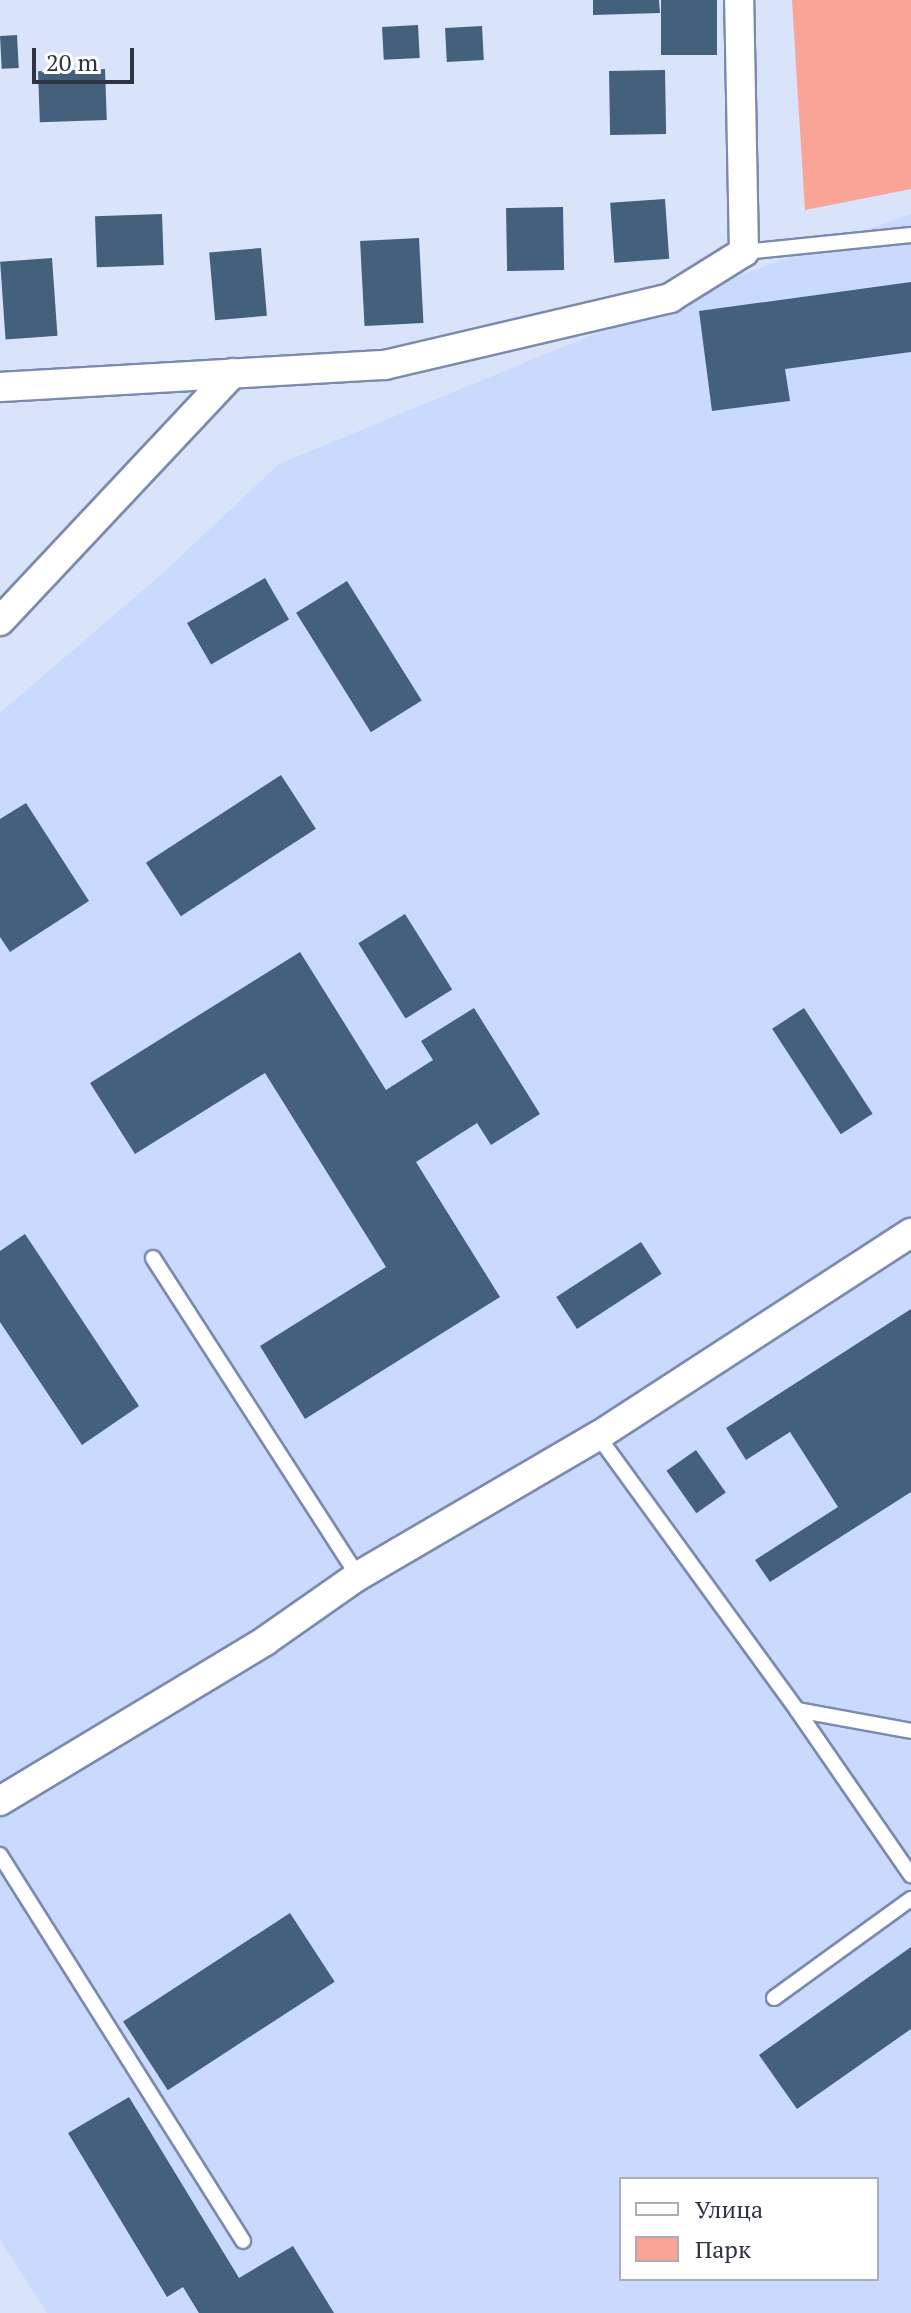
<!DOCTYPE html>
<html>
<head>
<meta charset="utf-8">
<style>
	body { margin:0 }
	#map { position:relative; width:911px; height:2313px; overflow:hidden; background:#d9e3fa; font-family:"PT Serif",serif }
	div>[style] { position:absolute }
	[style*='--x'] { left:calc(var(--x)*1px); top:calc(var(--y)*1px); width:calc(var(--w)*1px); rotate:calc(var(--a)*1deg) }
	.built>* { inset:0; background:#cad9fe }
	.green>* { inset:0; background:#faa397 }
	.building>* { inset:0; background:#43607c; transform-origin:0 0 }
	.roads { filter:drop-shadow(2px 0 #7c8aae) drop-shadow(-2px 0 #7c8aae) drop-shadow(0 2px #7c8aae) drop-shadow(0 -2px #7c8aae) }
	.service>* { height:14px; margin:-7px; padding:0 7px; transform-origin:7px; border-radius:7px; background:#fff }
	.minor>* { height:28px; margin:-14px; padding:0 14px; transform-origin:14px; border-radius:14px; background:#fff }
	span { translate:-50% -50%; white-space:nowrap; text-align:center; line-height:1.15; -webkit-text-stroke:8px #fff; paint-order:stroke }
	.legend { position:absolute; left:619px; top:2177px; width:260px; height:104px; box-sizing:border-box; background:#fff; border:2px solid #abaeb4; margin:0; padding:10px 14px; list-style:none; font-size:24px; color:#2e3443 }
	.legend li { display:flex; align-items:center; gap:16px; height:40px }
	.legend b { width:40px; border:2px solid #abaeb4 }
	.scale { position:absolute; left:32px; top:48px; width:102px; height:36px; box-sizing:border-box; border:4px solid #2e3443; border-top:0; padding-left:10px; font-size:24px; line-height:28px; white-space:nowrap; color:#2e3443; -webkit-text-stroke:6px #fff; paint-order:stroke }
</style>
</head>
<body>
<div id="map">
	<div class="built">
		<div style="clip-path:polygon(evenodd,911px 214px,911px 2313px,47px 2313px,0 2239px,0 713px,162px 574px,279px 464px,708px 287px,911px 214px,621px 2179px,877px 2179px,877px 2279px,621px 2279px,621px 2179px)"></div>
	</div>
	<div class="green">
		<div style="clip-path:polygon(792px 0,911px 0,911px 189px,805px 210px)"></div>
	</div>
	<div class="building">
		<div style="clip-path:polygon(593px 0,659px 0,660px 13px,593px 15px)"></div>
		<div style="left:661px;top:0;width:56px;height:55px"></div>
		<div style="left:418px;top:25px;width:33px;height:36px;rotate:87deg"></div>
		<div style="left:482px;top:26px;width:34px;height:37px;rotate:87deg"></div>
		<div style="left:17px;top:35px;width:33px;height:17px;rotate:87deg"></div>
		<div style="left:105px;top:69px;width:51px;height:67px;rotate:88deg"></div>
		<div style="left:665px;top:70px;width:64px;height:56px;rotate:89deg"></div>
		<div style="left:665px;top:199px;width:60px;height:55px;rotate:86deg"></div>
		<div style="left:563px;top:207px;width:63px;height:57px;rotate:89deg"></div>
		<div style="left:162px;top:214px;width:51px;height:67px;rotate:88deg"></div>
		<div style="left:419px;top:238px;width:85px;height:59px;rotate:87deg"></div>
		<div style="left:261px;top:248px;width:68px;height:52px;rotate:85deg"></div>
		<div style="left:52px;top:258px;width:78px;height:52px;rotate:86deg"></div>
		<div style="clip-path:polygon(911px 282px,911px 352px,785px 369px,790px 401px,712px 411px,699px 311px)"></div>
		<div style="left:265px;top:578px;width:48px;height:90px;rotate:60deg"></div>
		<div style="left:347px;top:581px;width:141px;height:60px;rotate:58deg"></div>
		<div style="left:281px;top:775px;width:64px;height:161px;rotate:57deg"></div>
		<div style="clip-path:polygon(26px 803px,89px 901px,10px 952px,0 937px,0 819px)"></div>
		<div style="left:405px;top:914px;width:89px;height:55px;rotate:58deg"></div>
		<div style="clip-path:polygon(300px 952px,386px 1090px,433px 1060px,421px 1041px,474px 1008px,540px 1114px,491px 1145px,477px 1123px,416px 1162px,500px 1297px,305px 1419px,260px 1346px,386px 1267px,265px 1073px,135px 1154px,90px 1083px)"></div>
		<div style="left:804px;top:1008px;width:126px;height:38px;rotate:57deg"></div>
		<div style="clip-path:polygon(25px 1234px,139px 1406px,82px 1445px,0 1322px,0 1251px)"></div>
		<div style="left:641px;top:1242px;width:38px;height:101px;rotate:57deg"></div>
		<div style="clip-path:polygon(911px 1309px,911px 1492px,770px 1582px,755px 1560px,838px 1507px,790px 1432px,746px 1460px,726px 1428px)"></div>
		<div style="left:696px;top:1450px;width:52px;height:36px;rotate:55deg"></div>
		<div style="left:290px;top:1913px;width:82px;height:199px;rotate:57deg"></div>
		<div style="clip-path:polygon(911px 1947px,911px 2029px,797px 2109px,759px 2055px)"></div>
		<div style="clip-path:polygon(129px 2097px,239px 2278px,293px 2246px,334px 2313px,199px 2313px,183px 2287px,167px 2297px,68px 2133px)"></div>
	</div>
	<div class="roads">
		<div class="service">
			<div style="--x:744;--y:252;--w:168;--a:-5.8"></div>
			<div style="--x:153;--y:1258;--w:378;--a:57.2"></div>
			<div style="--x:598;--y:1436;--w:339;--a:54"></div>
			<div style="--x:797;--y:1710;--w:116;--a:10.4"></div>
			<div style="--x:797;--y:1710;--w:201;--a:55.4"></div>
			<div style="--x:0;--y:1855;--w:456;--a:57.8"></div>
			<div style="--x:774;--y:1998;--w:169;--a:-35.9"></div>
		</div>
		<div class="minor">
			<div style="--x:0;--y:387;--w:386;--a:-3.3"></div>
			<div style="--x:385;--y:365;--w:293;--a:-13.2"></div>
			<div style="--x:670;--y:298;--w:87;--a:-31.9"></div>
			<div style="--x:744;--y:252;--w:252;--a:-91.1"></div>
			<div style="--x:0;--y:621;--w:340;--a:-46.8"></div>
			<div style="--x:0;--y:1801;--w:310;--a:-31.1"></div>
			<div style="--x:265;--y:1641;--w:113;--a:-35"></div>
			<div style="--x:358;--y:1576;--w:278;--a:-30.3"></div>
			<div style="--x:598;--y:1436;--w:373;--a:-33"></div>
		</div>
	</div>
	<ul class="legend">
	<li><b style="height:10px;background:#fff"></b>Улица</li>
	<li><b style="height:22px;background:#faa397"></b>Парк</li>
	</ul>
	<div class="scale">20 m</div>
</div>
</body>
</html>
